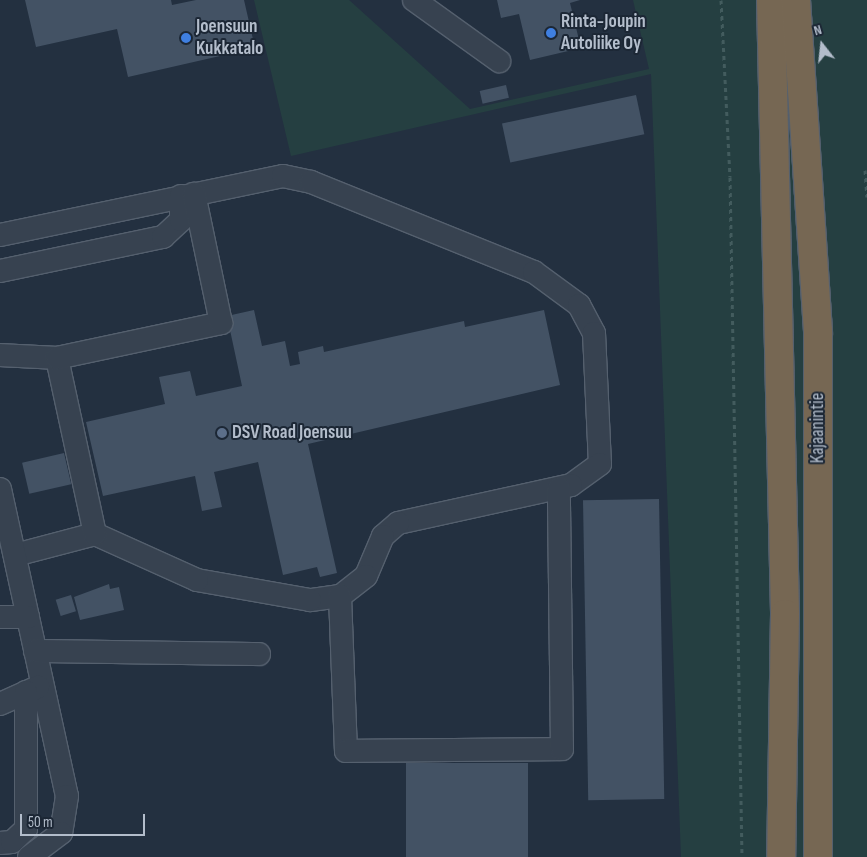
<!DOCTYPE html>
<html>
<head>
<meta charset="utf-8">
<style>
	body { margin:0 }
	#map { position:relative; width:867px; height:857px; overflow:hidden; background:#233040; font-family:"Sofia Sans Condensed",sans-serif }
	div>[style] { position:absolute }
	[style*='--x'] { left:calc(var(--x)*1px); top:calc(var(--y)*1px); width:calc(var(--w)*1px); rotate:calc(var(--a)*1deg) }
	.green>* { inset:0; background:#253f41 }
	.building>* { inset:0; background:#435264; transform-origin:0 0 }
	.path>* { height:3px; margin-top:-1.5px; transform-origin:0; background:repeating-linear-gradient(90deg,#435c5e 0 4px,transparent 0 8px) }
	.roads { filter:drop-shadow(1px 0 #55606e) drop-shadow(-1px 0 #55606e) drop-shadow(0 1px #55606e) drop-shadow(0 -1px #55606e) }
	.minor>* { height:22px; margin:-11px; padding:0 11px; transform-origin:11px; border-radius:11px; background:#374250 }
	.highway>* { height:28px; margin:-14px; padding:0 14px; transform-origin:14px; border-radius:14px; background:#766753 }
	.dots>* { width:14px; height:14px; translate:-50% -50%; box-sizing:border-box; border:2px solid #1c2735; border-radius:50% }
	span { translate:-50% -50%; white-space:nowrap; text-align:center; line-height:1.15; -webkit-text-stroke:4px #1c2735; paint-order:stroke }
	.poi-label { font-size:19px; color:#b3bdcb; font-weight:700 }
	.left { translate:0 -50%; text-align:left }
	.street-label { font-size:19px; color:#b3bdcb }
	.north { position:absolute; left:797px; top:20px; width:50px; height:50px; -webkit-text-stroke:4px #1c2735; paint-order:stroke; rotate:344deg; font-size:14px; font-weight:700; line-height:20px; text-align:center; color:#b3bdcb }
	.north::after { content:''; display:block; margin:auto; width:18px; height:22px; background:#b3bdcb; clip-path:polygon(50% 0,100% 100%,50% 72%,0 100%) }
	.scale { position:absolute; left:20px; top:814px; width:125px; height:22px; box-sizing:border-box; border:2px solid #b3bdcb; border-top:0; padding-left:6px; font-size:15px; line-height:18px; white-space:nowrap; color:#b3bdcb; -webkit-text-stroke:4px #1c2735; paint-order:stroke }
</style>
</head>
<body>
<div id="map">
	<div class="green">
		<div style="clip-path:polygon(254px 0,349px 0,470px 109px,649px 69px,633px 0,867px 0,867px 857px,681px 857px,651px 74px,291px 156px)"></div>
	</div>
	<div class="building">
		<div style="clip-path:polygon(25px 0,171px 0,172px 5px,196px 0,244px 0,255px 48px,128px 77px,117px 29px,36px 47px)"></div>
		<div style="clip-path:polygon(497px 0,580px 0,570px 3px,581px 48px,530px 60px,519px 14px,501px 18px)"></div>
		<div style="left:506px;top:85px;width:13px;height:27px;rotate:77deg"></div>
		<div style="left:636px;top:95px;width:40px;height:137px;rotate:78deg"></div>
		<div style="clip-path:polygon(254px 310px,262px 346px,285px 341px,290px 366px,300px 364px,298px 352px,323px 346px,324px 352px,464px 321px,465px 327px,544px 310px,560px 385px,308px 444px,337px 573px,320px 577px,317px 567px,283px 575px,258px 462px,214px 472px,222px 507px,202px 511px,195px 476px,103px 496px,86px 422px,165px 404px,159px 377px,190px 371px,196px 396px,242px 386px,227px 316px)"></div>
		<div style="left:64px;top:453px;width:32px;height:43px;rotate:77deg"></div>
		<div style="left:659px;top:499px;width:300px;height:76px;rotate:89deg"></div>
		<div style="clip-path:polygon(109px 584px,110px 589px,119px 587px,124px 610px,80px 620px,74px 597px)"></div>
		<div style="left:71px;top:595px;width:17px;height:16px;rotate:73deg"></div>
		<div style="left:406px;top:763px;width:122px;height:94px"></div>
	</div>
	<div class="path">
		<div style="--x:721;--y:0;--w:177;--a:87.1"></div>
		<div style="--x:730;--y:177;--w:680;--a:88.99"></div>
		<div style="--x:865;--y:170;--w:27;--a:86"></div>
	</div>
	<div class="roads">
		<div class="minor">
			<div style="--x:414;--y:0;--w:105;--a:35.7"></div>
			<div style="--x:0;--y:235;--w:289;--a:-11.8"></div>
			<div style="--x:283;--y:176;--w:29;--a:12"></div>
			<div style="--x:311;--y:182;--w:240;--a:22"></div>
			<div style="--x:534;--y:272;--w:56;--a:36.3"></div>
			<div style="--x:579;--y:305;--w:32;--a:62"></div>
			<div style="--x:594;--y:333;--w:131;--a:87.4"></div>
			<div style="--x:600;--y:464;--w:36;--a:144"></div>
			<div style="--x:571;--y:485;--w:177;--a:167.6"></div>
			<div style="--x:398;--y:523;--w:20;--a:139"></div>
			<div style="--x:383;--y:536;--w:43;--a:113"></div>
			<div style="--x:366;--y:576;--w:33;--a:142"></div>
			<div style="--x:340;--y:596;--w:30;--a:172"></div>
			<div style="--x:310;--y:600;--w:115;--a:-170"></div>
			<div style="--x:197;--y:580;--w:112;--a:-155.7"></div>
			<div style="--x:95;--y:534;--w:83;--a:165.3"></div>
			<div style="--x:0;--y:271;--w:167;--a:-11.8"></div>
			<div style="--x:163;--y:237;--w:25;--a:-43"></div>
			<div style="--x:181;--y:220;--w:24;--a:-90"></div>
			<div style="--x:0;--y:355;--w:57;--a:3"></div>
			<div style="--x:0;--y:489;--w:314;--a:77.7"></div>
			<div style="--x:67;--y:796;--w:37;--a:99"></div>
			<div style="--x:61;--y:833;--w:40;--a:143"></div>
			<div style="--x:95;--y:534;--w:180;--a:-102.2"></div>
			<div style="--x:57;--y:358;--w:168;--a:-12"></div>
			<div style="--x:221;--y:323;--w:132;--a:-101.8"></div>
			<div style="--x:340;--y:596;--w:155;--a:87.8"></div>
			<div style="--x:346;--y:751;--w:216;--a:-0.5"></div>
			<div style="--x:562;--y:749;--w:261;--a:-90.7"></div>
			<div style="--x:0;--y:617;--w:28;--a:0"></div>
			<div style="--x:35;--y:651;--w:224;--a:0.8"></div>
			<div style="--x:0;--y:704;--w:42;--a:-24.1"></div>
			<div style="--x:0;--y:843;--w:12;--a:-5"></div>
			<div style="--x:12;--y:842;--w:19;--a:-43"></div>
			<div style="--x:26;--y:829;--w:137;--a:-90"></div>
		</div>
		<div class="highway">
			<div style="--x:771;--y:0;--w:614;--a:88.69"></div>
			<div style="--x:785;--y:614;--w:243;--a:90.9"></div>
			<div style="--x:796;--y:0;--w:332;--a:86.2"></div>
			<div style="--x:818;--y:331;--w:526;--a:90"></div>
		</div>
	</div>
	<div class="dots">
		<div style="left:551px;top:33px;background:#3f7fe0"></div>
		<div style="left:186px;top:38px;background:#3f7fe0"></div>
		<div style="left:222px;top:433px;background:#5c6f8a"></div>
	</div>
	<div class="poi-label">
		<span class="left" style="left:561px;top:33px">Rinta-Joupin<br>Autoliike Oy</span>
		<span class="left" style="left:196px;top:38px">Joensuun<br>Kukkatalo</span>
		<span class="left" style="left:232px;top:433px">DSV Road Joensuu</span>
	</div>
	<div class="street-label">
		<span style="left:818px;top:428px;rotate:-90deg">Kajaanintie</span>
	</div>
	<div class="north">N</div>
	<div class="scale">50 m</div>
</div>
</body>
</html>
